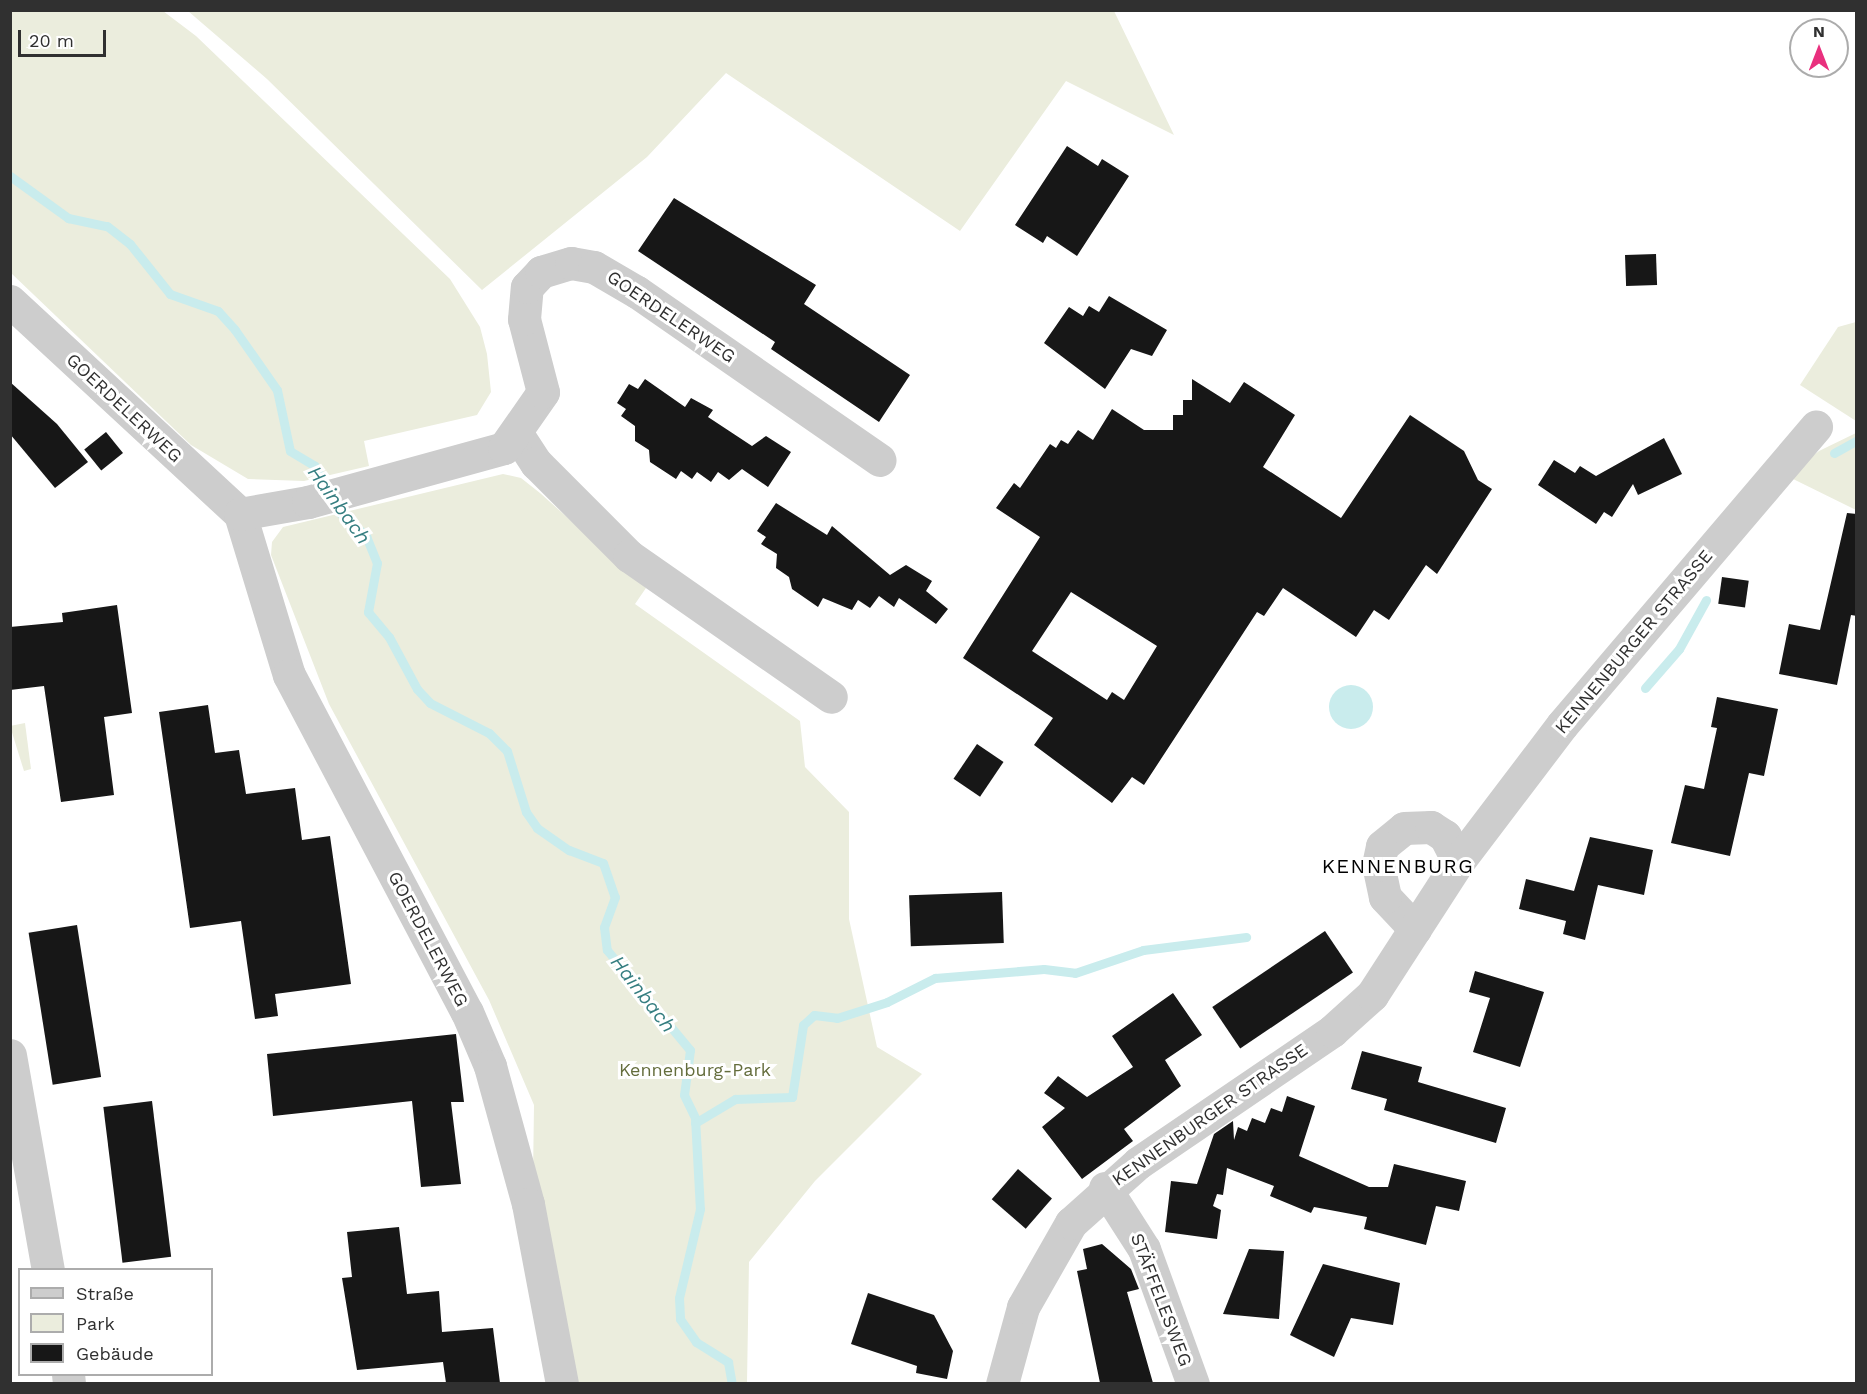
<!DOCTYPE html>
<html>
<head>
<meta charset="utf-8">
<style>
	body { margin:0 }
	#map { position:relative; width:1867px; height:1394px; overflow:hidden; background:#fff; font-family:"Work Sans",sans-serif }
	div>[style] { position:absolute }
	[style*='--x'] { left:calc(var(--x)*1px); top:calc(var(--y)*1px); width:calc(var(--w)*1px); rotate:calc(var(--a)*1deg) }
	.green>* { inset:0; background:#ebeddd }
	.water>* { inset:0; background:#c9eced }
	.round { border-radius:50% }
	.stream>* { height:9px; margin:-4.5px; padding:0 4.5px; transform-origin:4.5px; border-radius:4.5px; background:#c9eced }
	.building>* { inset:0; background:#171717; transform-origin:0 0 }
	.minor>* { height:33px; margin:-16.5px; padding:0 16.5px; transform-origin:16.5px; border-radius:16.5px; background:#cdcdcd }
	span { translate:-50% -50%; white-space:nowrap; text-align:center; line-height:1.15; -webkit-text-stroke:6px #fff; paint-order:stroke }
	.street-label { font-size:18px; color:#303030 }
	.park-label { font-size:18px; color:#646d3c }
	.water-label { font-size:20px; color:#357e80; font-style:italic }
	.neighbourhood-label { font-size:20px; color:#000; letter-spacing:1.5px }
	.frame { position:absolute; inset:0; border:12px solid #303030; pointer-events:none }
	.legend { position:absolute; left:18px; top:1268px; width:195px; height:108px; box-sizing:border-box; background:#fff; border:2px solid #acacac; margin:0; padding:8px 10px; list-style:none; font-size:18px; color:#303030 }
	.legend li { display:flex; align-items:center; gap:12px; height:30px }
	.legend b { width:30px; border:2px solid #acacac }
	.north { position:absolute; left:1789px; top:18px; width:60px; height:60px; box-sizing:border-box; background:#fff; border:2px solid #acacac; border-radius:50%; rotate:0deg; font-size:16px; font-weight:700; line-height:24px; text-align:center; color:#303030 }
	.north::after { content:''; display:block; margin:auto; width:21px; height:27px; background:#e9307e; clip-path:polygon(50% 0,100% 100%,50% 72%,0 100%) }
	.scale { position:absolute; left:18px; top:30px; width:88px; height:27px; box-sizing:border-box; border:3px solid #303030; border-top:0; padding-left:8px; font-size:18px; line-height:21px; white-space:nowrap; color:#303030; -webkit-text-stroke:4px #fff; paint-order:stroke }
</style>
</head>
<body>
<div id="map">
	<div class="green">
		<div style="clip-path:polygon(11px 11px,163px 11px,196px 36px,450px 279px,480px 327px,487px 354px,491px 392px,477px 415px,364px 441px,369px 466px,304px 481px,248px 479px,191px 445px,11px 273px)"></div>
		<div style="clip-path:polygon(188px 11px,1114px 11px,1174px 135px,1066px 81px,960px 231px,726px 73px,647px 157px,482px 290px,267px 79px)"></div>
		<div style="clip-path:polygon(1856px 322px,1856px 421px,1800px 385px,1838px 327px)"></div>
		<div style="clip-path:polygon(1856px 433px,1856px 510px,1787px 476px,1819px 451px)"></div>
		<div style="clip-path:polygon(503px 474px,521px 478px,540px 493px,646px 588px,635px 604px,800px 721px,805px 767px,849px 812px,849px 919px,877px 1047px,922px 1074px,815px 1181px,749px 1262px,747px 1383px,576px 1383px,533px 1176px,534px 1105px,489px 1000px,329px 704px,271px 555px,272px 542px,283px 527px)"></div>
		<div style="clip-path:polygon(25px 723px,31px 769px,24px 771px,10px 726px)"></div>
	</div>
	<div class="water">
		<div class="round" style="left:1329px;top:685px;width:44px;height:44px"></div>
	</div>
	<div class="stream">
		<div style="--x:10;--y:176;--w:72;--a:35.9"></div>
		<div style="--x:68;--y:218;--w:40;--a:12"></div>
		<div style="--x:107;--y:226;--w:29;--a:38"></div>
		<div style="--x:130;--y:244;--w:64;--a:51.3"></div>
		<div style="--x:170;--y:294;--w:51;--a:19.5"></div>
		<div style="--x:218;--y:311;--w:25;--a:48"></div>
		<div style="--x:235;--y:330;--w:73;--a:55"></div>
		<div style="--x:277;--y:390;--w:62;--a:78"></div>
		<div style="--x:290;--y:451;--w:29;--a:31"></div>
		<div style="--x:315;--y:466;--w:53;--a:62"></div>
		<div style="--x:340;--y:513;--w:35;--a:41"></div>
		<div style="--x:366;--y:536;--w:29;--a:68"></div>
		<div style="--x:377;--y:563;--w:50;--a:100.4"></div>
		<div style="--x:368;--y:612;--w:33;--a:50"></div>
		<div style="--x:389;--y:637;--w:59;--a:61.7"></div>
		<div style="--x:417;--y:689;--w:19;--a:47"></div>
		<div style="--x:430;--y:703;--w:66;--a:27"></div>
		<div style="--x:489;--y:733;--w:25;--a:45"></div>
		<div style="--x:507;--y:751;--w:64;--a:72.7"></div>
		<div style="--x:526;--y:812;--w:19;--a:55"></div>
		<div style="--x:537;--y:828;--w:39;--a:35"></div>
		<div style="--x:569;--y:850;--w:36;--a:21"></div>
		<div style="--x:603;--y:863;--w:36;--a:71"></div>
		<div style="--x:615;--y:897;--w:32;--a:110"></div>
		<div style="--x:604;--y:927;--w:23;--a:83"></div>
		<div style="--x:607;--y:950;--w:130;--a:50.3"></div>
		<div style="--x:690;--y:1050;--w:45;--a:97.6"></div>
		<div style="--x:684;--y:1095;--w:25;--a:64"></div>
		<div style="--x:695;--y:1118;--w:91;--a:86.9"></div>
		<div style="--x:700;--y:1209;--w:91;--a:103.3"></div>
		<div style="--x:679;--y:1298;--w:21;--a:87"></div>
		<div style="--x:680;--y:1319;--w:28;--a:55"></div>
		<div style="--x:696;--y:1342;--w:38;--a:32"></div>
		<div style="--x:728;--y:1362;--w:22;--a:80"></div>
		<div style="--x:1834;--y:453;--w:25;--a:-29"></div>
		<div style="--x:1645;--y:688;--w:52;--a:-48.9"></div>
		<div style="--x:1679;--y:649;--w:56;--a:-61.1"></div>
		<div style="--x:695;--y:1123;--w:47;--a:-31"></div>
		<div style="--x:735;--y:1099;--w:57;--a:-2"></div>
		<div style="--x:792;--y:1097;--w:73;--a:-81.3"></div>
		<div style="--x:803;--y:1025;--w:15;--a:-42"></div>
		<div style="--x:814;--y:1015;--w:23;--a:7"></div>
		<div style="--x:837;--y:1018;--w:52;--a:-17.7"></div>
		<div style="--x:887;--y:1002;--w:54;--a:-26.6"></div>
		<div style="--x:935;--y:978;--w:109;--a:-4.7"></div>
		<div style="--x:1044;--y:969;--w:31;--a:7"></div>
		<div style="--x:1075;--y:973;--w:72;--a:-18.7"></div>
		<div style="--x:1143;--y:950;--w:104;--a:-7.2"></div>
	</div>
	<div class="building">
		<div style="clip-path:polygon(1067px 146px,1098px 166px,1102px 159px,1129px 176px,1077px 256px,1047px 236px,1043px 243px,1015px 225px)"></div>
		<div style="clip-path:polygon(674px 198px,816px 285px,804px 304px,910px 375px,879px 422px,771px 349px,775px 342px,638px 251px)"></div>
		<div style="left:1656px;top:254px;width:31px;height:31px;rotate:88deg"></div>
		<div style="clip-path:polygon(1109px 296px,1167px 330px,1152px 356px,1131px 349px,1105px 389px,1044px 343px,1069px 307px,1083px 316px,1089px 306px,1099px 312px)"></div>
		<div style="clip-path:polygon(645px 379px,685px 407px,691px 398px,713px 410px,708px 417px,752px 446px,766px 436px,791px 452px,768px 487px,742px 469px,729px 480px,718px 472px,711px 482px,697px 472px,692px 479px,681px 471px,676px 479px,650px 462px,649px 450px,635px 441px,635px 426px,621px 416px,626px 409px,617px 403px,629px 384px,638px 389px)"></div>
		<div style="clip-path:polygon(evenodd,1192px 379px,1230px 403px,1244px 382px,1295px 415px,1263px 467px,1341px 518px,1410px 415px,1464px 451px,1478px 480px,1492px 489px,1437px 574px,1426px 565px,1389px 620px,1374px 610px,1356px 637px,1283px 588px,1264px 616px,1257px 612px,1144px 785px,1132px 777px,1112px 803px,1034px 745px,1053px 718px,963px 658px,1040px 537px,996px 508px,1014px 483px,1020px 488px,1050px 444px,1056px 448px,1061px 440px,1068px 444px,1078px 430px,1093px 440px,1112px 409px,1144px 430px,1173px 430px,1173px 415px,1183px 415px,1183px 400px,1192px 400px,1192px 379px,1071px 592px,1157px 646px,1124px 700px,1112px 692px,1107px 700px,1032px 651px,1071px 592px)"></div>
		<div style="clip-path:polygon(10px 382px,57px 424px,88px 462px,55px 488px,10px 434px)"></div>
		<div style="left:106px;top:432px;width:27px;height:28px;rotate:51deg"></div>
		<div style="clip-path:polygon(1664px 438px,1682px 474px,1638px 495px,1633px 484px,1612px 517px,1604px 512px,1596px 524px,1538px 485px,1554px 460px,1575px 473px,1580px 466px,1596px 476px)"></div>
		<div style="clip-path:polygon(776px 503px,827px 535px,832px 526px,890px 575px,906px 565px,932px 581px,926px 591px,948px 609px,936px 624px,899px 598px,894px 607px,879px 596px,870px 608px,858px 600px,852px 610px,823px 598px,818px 607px,792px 589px,789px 577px,776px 568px,777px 554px,761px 544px,766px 537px,757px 531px)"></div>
		<div style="clip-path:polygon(1847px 513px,1857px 514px,1857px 616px,1851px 615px,1837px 685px,1779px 674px,1789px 624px,1820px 630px)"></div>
		<div style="left:1722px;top:577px;width:27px;height:27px;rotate:8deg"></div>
		<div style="clip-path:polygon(117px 605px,132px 713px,104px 717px,114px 795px,61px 802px,44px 686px,10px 690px,10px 627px,63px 622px,62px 613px)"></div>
		<div style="clip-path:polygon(1717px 697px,1778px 709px,1764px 776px,1749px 773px,1730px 856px,1671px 843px,1685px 785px,1704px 789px,1717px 728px,1711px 727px)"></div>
		<div style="clip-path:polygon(208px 705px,215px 753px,239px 750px,246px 794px,295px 788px,302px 840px,330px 836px,351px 984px,275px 994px,278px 1016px,255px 1019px,241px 921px,190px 928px,159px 712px)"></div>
		<div style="left:977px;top:744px;width:32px;height:42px;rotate:34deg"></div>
		<div style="clip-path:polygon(1590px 837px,1653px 850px,1644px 895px,1598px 885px,1585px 940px,1563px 934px,1566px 921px,1519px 909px,1526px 879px,1574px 891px)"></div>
		<div style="left:1002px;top:892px;width:51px;height:93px;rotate:88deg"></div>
		<div style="left:77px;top:925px;width:154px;height:49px;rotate:81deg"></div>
		<div style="left:1325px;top:931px;width:50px;height:136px;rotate:56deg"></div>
		<div style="clip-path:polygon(1475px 971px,1544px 992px,1520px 1067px,1473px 1052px,1490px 998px,1469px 992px)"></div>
		<div style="clip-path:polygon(1173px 993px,1202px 1035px,1165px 1060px,1181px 1086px,1124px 1129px,1133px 1141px,1082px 1179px,1042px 1127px,1065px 1108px,1044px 1093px,1058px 1076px,1087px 1097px,1133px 1067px,1112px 1036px)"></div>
		<div style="clip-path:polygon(456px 1034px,464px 1102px,451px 1102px,461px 1184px,421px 1187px,412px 1101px,273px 1116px,267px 1054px)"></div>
		<div style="clip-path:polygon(1362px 1051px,1422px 1067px,1418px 1082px,1506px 1108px,1496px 1143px,1384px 1110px,1387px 1099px,1351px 1089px)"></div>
		<div style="clip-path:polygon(1287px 1096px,1315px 1106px,1299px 1156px,1369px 1187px,1388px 1187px,1394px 1164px,1466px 1181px,1459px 1211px,1436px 1206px,1426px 1245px,1364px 1229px,1367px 1217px,1314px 1207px,1311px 1213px,1270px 1196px,1274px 1186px,1227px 1168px,1223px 1195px,1217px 1194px,1213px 1206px,1221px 1210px,1217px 1239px,1165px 1232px,1171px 1181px,1197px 1184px,1214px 1134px,1233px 1121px,1234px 1140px,1238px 1127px,1247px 1131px,1252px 1118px,1265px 1123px,1271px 1108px,1282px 1112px)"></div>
		<div style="left:152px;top:1101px;width:157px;height:49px;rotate:83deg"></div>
		<div style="left:1018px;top:1169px;width:45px;height:40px;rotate:41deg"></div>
		<div style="clip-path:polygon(399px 1227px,407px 1294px,439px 1291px,442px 1332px,493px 1328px,500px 1383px,446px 1383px,443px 1362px,357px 1370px,342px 1278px,352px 1277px,347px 1232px)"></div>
		<div style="clip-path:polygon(1102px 1244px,1131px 1269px,1139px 1289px,1127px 1292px,1153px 1383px,1100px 1383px,1077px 1271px,1087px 1269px,1083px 1249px)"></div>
		<div style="clip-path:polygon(1249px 1249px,1284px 1251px,1279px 1319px,1223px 1314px)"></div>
		<div style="clip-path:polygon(1323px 1264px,1400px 1283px,1393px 1325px,1351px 1318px,1334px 1357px,1290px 1335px)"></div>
		<div style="clip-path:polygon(868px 1293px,934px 1315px,953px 1351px,947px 1379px,916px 1373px,917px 1366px,851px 1344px)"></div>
	</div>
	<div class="minor">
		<div style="--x:10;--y:301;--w:313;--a:42.8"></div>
		<div style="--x:240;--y:514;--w:168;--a:73.1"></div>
		<div style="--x:289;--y:675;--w:381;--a:62.2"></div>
		<div style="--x:467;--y:1012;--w:59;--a:66.9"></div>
		<div style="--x:490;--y:1066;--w:143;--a:74.6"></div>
		<div style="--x:528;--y:1204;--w:183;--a:79.3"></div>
		<div style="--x:517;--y:434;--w:35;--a:57"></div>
		<div style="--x:536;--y:463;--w:132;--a:45"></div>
		<div style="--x:629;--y:556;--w:246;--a:34.9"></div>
		<div style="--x:240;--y:514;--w:69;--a:-10"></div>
		<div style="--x:308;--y:502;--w:203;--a:-15.4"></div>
		<div style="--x:504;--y:448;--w:68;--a:-55.1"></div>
		<div style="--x:543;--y:392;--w:75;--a:-104.6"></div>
		<div style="--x:524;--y:319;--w:32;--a:-85"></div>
		<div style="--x:527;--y:287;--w:21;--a:-47"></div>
		<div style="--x:541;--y:272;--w:31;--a:-17"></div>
		<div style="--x:571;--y:263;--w:23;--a:10"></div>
		<div style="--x:594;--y:267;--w:50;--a:30.2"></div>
		<div style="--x:637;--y:292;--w:295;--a:34.7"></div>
		<div style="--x:1415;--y:929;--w:44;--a:-133.2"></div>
		<div style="--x:1385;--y:897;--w:33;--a:-102"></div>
		<div style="--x:1378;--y:865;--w:19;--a:-78"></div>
		<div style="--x:1382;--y:846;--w:28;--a:-39"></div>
		<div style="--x:1404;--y:828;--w:27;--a:-2"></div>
		<div style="--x:1431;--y:827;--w:17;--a:33"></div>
		<div style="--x:1445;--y:836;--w:29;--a:63"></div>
		<div style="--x:10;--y:1055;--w:218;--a:80"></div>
		<div style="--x:1105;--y:1188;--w:72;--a:57.4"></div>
		<div style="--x:1144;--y:1249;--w:144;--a:70.1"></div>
		<div style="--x:68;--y:1374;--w:10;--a:84"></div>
		<div style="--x:1002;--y:1384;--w:80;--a:-74.7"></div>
		<div style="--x:1023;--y:1307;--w:97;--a:-60.3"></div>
		<div style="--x:1071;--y:1223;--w:90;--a:-41.8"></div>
		<div style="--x:1138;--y:1163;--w:235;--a:-34.2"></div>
		<div style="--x:1332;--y:1031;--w:54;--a:-42"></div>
		<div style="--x:1372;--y:995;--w:158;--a:-57.1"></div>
		<div style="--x:1458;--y:862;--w:172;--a:-52.8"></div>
		<div style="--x:1562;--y:725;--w:392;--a:-49.6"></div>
	</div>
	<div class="street-label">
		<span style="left:671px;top:317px;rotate:34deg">GOERDELERWEG</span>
		<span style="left:124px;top:408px;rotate:43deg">GOERDELERWEG</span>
		<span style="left:1634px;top:642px;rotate:-50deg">KENNENBURGER STRASSE</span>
		<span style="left:428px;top:939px;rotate:62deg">GOERDELERWEG</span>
		<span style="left:1210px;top:1115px;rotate:-35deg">KENNENBURGER STRASSE</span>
		<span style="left:1161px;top:1300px;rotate:69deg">STÄFFELESWEG</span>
	</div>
	<div class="park-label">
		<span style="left:695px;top:1070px">Kennenburg-Park</span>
	</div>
	<div class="water-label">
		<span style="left:339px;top:505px;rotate:54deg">Hainbach</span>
		<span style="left:643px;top:994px;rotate:52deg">Hainbach</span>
	</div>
	<div class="neighbourhood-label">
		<span style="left:1398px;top:866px">KENNENBURG</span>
	</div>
	<div class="frame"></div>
	<ul class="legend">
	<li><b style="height:8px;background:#cdcdcd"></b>Straße</li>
	<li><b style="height:16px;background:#ebeddd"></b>Park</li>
	<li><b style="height:16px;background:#171717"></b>Gebäude</li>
	</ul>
	<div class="north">N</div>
	<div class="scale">20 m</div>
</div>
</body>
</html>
